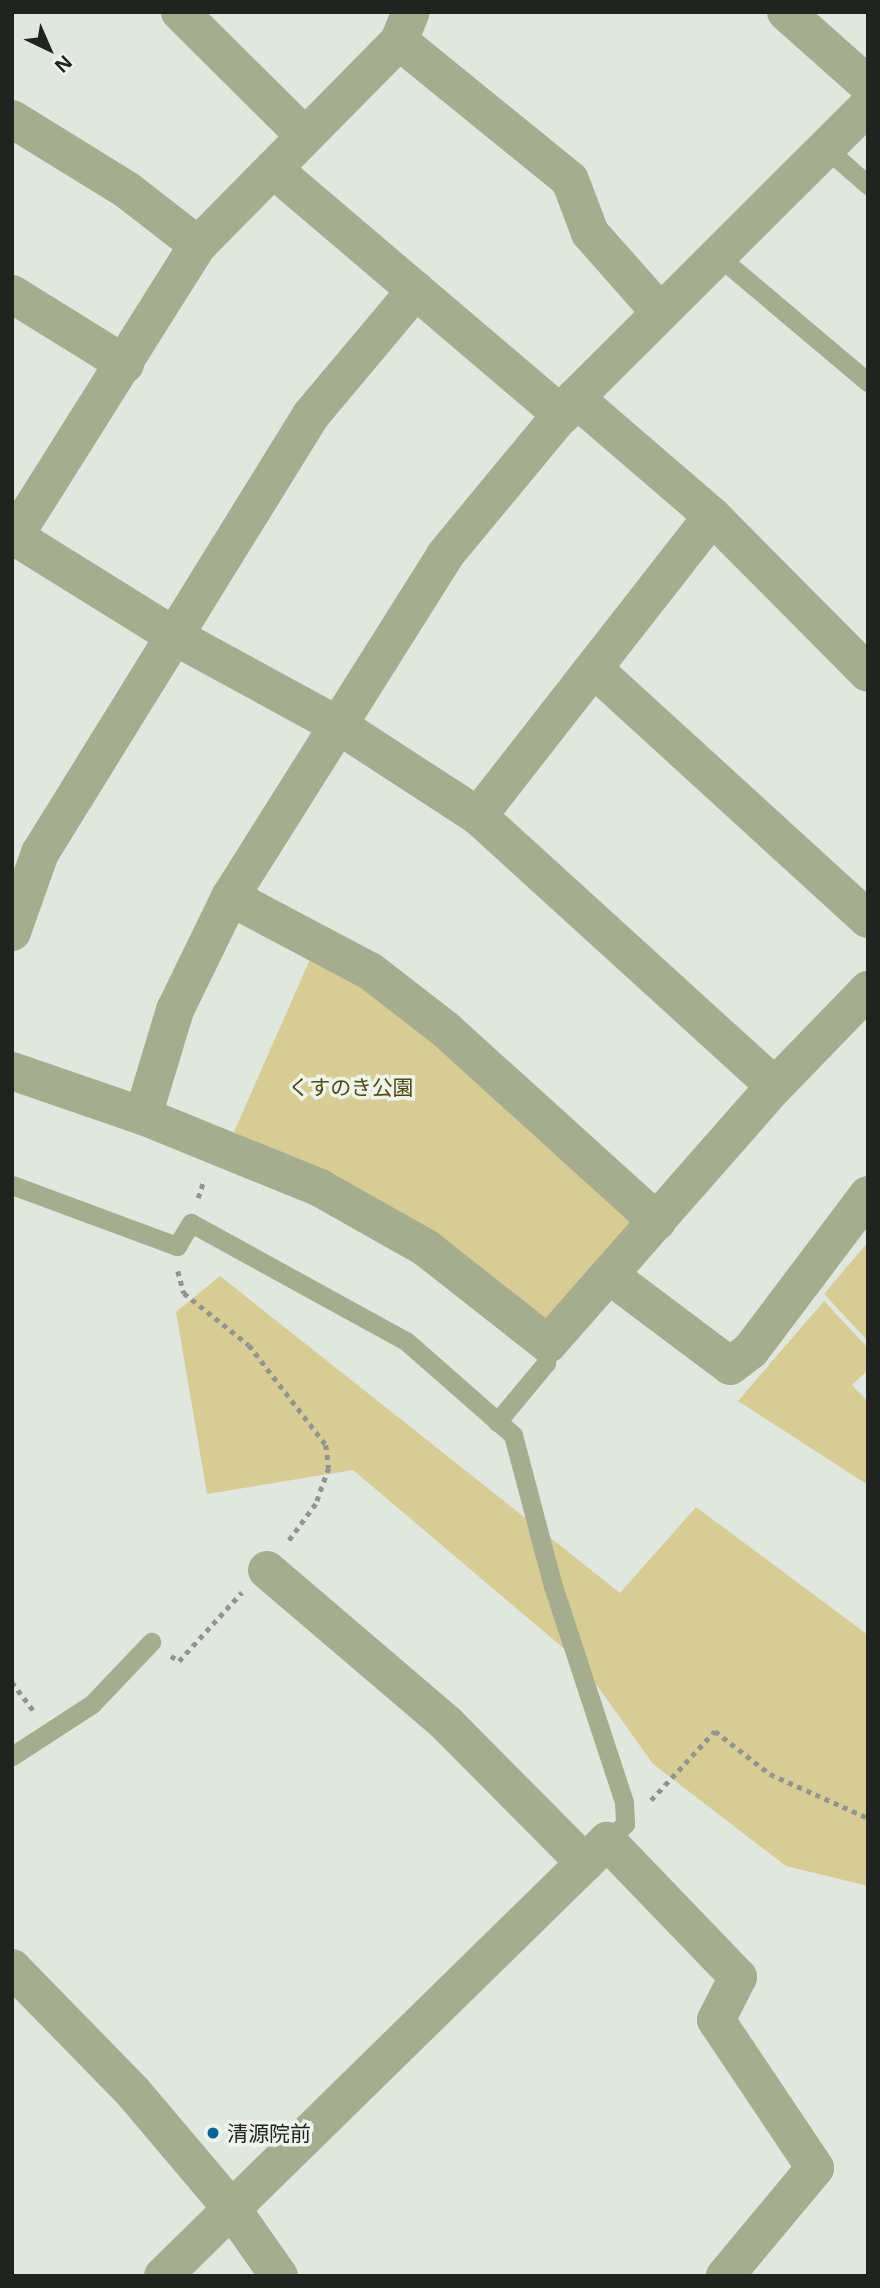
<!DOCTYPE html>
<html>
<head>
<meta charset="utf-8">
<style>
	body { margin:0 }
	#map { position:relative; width:880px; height:2288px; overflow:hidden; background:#e0e7df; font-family:"Open Sans","Noto Sans JP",sans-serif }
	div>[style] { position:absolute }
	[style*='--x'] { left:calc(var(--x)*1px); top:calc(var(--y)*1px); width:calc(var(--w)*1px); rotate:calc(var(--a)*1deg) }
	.green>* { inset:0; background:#d7cd94 }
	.path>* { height:4.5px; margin-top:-2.25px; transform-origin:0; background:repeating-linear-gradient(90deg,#90958f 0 5px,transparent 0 10px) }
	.service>* { height:19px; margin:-9.5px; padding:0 9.5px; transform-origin:9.5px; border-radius:9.5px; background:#a5ad8e }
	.minor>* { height:38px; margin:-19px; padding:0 19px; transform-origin:19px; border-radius:19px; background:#a5ad8e }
	.tertiary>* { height:38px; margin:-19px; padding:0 19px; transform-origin:19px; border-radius:19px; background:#a5ad8e }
	.dots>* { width:19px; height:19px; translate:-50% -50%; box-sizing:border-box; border:4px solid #edf4ec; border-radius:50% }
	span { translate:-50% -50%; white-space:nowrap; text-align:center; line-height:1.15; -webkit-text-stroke:7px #edf4ec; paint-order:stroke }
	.park-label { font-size:21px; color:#52490d }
	.poi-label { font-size:21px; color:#212320 }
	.left { translate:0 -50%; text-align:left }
	.frame { position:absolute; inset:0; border:14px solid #212320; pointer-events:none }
	.north { position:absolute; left:14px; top:14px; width:70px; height:70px; -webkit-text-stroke:5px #edf4ec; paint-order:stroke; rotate:136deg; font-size:19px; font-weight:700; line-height:28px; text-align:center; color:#212320 }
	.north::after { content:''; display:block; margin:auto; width:24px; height:32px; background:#212320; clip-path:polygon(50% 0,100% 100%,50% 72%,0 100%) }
</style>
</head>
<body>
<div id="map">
	<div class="green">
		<div style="clip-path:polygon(311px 957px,377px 995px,433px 1039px,630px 1220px,631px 1235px,542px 1325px,234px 1132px)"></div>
		<div style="clip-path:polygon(868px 1242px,868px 1341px,824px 1294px)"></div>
		<div style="clip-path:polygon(220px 1276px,620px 1593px,696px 1507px,868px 1635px,868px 1886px,786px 1866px,653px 1764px,581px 1663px,353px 1470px,207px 1494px,176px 1312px)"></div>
		<div style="clip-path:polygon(824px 1301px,868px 1348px,868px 1370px,852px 1385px,868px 1402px,868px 1485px,738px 1401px)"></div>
	</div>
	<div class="path">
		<div style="--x:198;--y:1198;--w:20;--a:-72"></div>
		<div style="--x:178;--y:1271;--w:23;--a:75"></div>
		<div style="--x:184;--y:1293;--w:83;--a:38.7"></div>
		<div style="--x:249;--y:1345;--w:126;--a:52.4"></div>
		<div style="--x:326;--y:1445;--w:23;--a:83"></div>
		<div style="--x:329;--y:1468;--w:38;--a:110"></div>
		<div style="--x:316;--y:1504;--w:47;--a:126.4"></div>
		<div style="--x:171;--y:1656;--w:9;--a:32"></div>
		<div style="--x:179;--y:1661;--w:93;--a:-47.6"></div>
		<div style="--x:12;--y:1682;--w:36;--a:53"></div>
		<div style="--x:651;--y:1800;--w:94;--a:-47.2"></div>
		<div style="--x:715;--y:1731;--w:70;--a:38"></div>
		<div style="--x:770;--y:1774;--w:107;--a:24.2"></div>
	</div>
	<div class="service">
		<div style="--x:827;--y:149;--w:55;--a:41.3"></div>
		<div style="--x:717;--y:255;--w:197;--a:40.1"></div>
		<div style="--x:12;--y:1185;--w:176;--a:20.3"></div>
		<div style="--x:177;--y:1246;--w:27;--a:-59"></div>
		<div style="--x:191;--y:1223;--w:245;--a:28.8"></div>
		<div style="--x:406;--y:1341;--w:142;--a:41.3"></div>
		<div style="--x:513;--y:1435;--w:156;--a:75.2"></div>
		<div style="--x:553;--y:1586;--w:227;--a:71.8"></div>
		<div style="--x:624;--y:1802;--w:22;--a:87"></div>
		<div style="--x:625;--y:1824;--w:25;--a:137"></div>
		<div style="--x:497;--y:1422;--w:77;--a:-50.3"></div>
		<div style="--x:546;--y:1363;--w:19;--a:-84"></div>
		<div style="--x:12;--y:1756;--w:95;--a:-33"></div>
		<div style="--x:92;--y:1704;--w:86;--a:-46.4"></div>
	</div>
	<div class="minor">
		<div style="--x:180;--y:12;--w:175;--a:44.8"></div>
		<div style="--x:786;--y:12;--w:110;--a:41.7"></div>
		<div style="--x:399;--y:41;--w:220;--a:39.1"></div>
		<div style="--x:570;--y:180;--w:57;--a:69.3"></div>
		<div style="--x:590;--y:233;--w:104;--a:48.5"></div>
		<div style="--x:12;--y:119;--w:135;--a:31.7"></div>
		<div style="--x:127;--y:190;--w:90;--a:37.8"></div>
		<div style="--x:273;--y:169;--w:380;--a:40.4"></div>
		<div style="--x:12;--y:294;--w:133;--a:31.8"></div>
		<div style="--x:575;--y:398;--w:181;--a:40.7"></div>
		<div style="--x:712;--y:516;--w:221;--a:45.2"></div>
		<div style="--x:12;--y:535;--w:191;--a:31.9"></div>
		<div style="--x:174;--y:636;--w:190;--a:28.6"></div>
		<div style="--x:341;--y:727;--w:163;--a:33"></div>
		<div style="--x:478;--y:816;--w:401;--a:42.3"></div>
		<div style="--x:12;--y:540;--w:349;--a:-57.8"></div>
		<div style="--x:198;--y:245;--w:286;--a:-45.4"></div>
		<div style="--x:399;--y:41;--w:31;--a:-68"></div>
		<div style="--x:594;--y:669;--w:371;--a:42.4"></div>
		<div style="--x:478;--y:816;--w:380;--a:-52"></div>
		<div style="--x:230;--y:897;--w:158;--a:27.9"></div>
		<div style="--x:370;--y:971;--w:96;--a:37.8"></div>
		<div style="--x:446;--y:1030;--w:285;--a:42.2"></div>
		<div style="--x:12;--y:932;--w:84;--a:-70.5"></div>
		<div style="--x:40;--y:853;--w:515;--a:-58.25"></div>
		<div style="--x:311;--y:415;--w:163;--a:-50"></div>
		<div style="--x:12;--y:1071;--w:139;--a:19"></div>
		<div style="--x:143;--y:1116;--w:191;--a:22.1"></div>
		<div style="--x:320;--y:1188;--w:122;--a:29.5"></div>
		<div style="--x:426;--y:1248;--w:155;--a:38.2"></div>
		<div style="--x:548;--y:1344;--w:344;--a:-48.7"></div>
		<div style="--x:775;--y:1086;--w:134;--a:-45.9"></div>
		<div style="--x:143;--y:1116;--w:111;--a:-73.2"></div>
		<div style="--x:175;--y:1010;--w:126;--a:-64"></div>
		<div style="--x:230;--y:897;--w:404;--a:-57.8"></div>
		<div style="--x:445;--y:555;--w:204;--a:-50.4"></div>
		<div style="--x:575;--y:398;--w:414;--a:-44.9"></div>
		<div style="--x:609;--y:1275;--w:151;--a:36.9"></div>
		<div style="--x:730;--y:1366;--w:26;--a:-37"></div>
		<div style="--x:751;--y:1350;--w:194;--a:-53"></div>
		<div style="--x:267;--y:1570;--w:237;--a:40.5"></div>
		<div style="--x:447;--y:1724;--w:196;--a:45.2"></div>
		<div style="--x:163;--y:2276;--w:622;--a:-44.41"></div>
		<div style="--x:607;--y:1841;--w:189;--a:46.1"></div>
		<div style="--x:738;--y:1977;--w:48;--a:117.1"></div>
		<div style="--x:716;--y:2020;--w:178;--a:56.2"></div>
		<div style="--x:815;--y:2168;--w:141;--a:129.8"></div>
	</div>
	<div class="tertiary">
		<div style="--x:12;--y:1968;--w:173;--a:45.7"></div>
		<div style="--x:133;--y:2092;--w:153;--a:49.8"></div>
		<div style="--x:232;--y:2209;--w:82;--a:55"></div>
	</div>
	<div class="dots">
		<div style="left:213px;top:2133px;background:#0a6595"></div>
	</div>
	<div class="park-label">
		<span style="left:351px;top:1087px">くすのき公園</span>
	</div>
	<div class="poi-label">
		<span class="left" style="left:227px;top:2133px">清源院前</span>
	</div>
	<div class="frame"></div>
	<div class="north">N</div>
</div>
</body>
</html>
